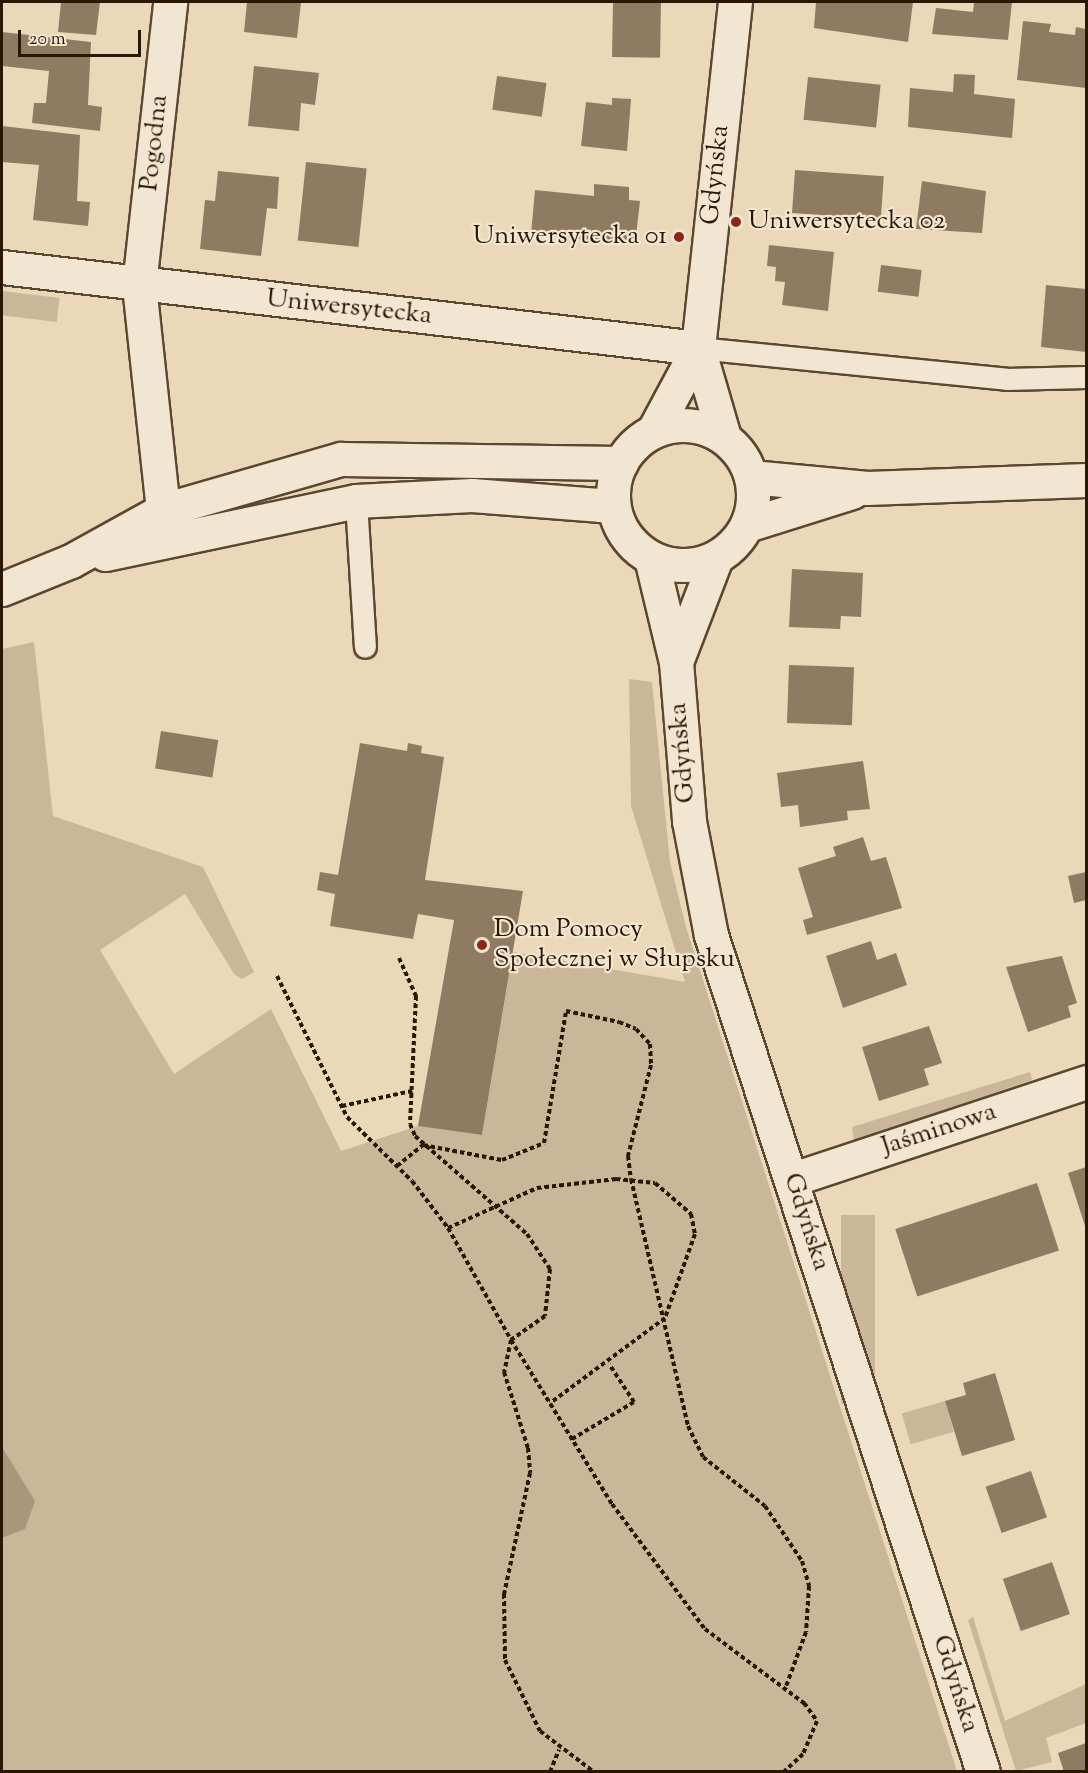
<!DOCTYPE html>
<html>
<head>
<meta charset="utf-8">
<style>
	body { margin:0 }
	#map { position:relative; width:1088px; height:1773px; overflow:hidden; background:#ebd8b9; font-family:"Sorts Mill Goudy",serif }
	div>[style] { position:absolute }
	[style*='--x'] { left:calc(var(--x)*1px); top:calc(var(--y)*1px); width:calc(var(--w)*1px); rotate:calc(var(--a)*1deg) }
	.green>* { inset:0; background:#cab79a; transform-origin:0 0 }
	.water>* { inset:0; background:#aa967b }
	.building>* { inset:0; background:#8f7b61; transform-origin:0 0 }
	.path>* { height:4px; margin-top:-2px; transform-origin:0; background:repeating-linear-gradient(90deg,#2b1602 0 4.5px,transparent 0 7.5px) }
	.roads { filter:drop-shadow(2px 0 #5b4630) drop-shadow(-2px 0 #5b4630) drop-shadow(0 2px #5b4630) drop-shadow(0 -2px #5b4630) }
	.lane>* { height:21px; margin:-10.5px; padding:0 10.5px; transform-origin:10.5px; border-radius:10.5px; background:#f2e6d2 }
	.street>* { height:33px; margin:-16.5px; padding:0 16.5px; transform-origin:16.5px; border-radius:16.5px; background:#f2e6d2 }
	.secondary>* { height:33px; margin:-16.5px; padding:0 16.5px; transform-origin:16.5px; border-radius:16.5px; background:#f2e6d2 }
	.secondary>.ring { margin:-16.5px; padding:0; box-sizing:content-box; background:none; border:33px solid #f2e6d2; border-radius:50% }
	.dots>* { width:16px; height:16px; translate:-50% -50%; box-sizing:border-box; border:3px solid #f2e6d2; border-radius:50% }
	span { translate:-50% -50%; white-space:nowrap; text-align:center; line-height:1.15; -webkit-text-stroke:4.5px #f2e6d2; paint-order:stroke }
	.street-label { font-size:26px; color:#2b1602 }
	.poi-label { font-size:26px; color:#2b1602 }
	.left { translate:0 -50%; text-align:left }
	.right { translate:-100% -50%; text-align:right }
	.frame { position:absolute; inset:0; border:3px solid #2b1602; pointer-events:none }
	.scale { position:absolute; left:18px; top:30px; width:123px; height:27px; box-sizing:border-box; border:3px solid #2b1602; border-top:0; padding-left:8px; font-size:18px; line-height:21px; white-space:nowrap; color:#2b1602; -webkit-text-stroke:4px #f2e6d2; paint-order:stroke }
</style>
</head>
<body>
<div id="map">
	<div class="green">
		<div style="left:2px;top:291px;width:58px;height:24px;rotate:7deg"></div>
		<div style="clip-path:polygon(34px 642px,53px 816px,203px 867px,254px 972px,242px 979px,234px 974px,185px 894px,100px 950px,174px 1074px,271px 1009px,341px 1151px,418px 1126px,482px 1135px,513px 952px,685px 982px,631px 806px,629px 679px,652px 682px,670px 862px,686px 927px,957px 1771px,2px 1771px,2px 649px)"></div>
		<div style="clip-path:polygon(1030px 1072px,1032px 1080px,854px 1141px,852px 1127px)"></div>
		<div style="left:841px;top:1215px;width:34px;height:189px"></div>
		<div style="left:945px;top:1401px;width:32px;height:45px;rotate:74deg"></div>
		<div style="clip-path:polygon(973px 1617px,1005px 1721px,1086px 1684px,1086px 1723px,1046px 1738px,1052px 1762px,1016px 1771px,968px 1620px)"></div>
	</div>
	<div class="water">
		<div style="clip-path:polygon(2px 1447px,35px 1501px,25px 1529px,2px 1538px)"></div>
	</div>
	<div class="building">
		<div style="clip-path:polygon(61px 2px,100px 2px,96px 35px,58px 32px)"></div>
		<div style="clip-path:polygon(247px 2px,301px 2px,297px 38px,244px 32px)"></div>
		<div style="left:613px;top:2px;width:48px;height:55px;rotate:1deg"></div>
		<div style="clip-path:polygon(816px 2px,913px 2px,908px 42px,814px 28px)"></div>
		<div style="clip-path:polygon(974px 2px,1012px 2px,1008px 40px,932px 34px,936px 8px,973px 12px)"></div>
		<div style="clip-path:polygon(1023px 21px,1051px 24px,1049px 32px,1075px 35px,1076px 27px,1086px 29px,1086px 88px,1017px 80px)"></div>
		<div style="clip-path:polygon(2px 32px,91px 42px,88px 105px,102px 107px,100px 131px,32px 123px,34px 103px,46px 103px,49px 71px,2px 66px)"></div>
		<div style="clip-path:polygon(254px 66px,319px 73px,315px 105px,301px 103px,299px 131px,248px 126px)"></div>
		<div style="clip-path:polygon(954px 74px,975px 75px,974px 94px,1015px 99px,1012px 138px,908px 127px,910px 88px,953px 92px)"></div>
		<div style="left:497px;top:76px;width:50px;height:34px;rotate:8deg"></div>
		<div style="left:808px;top:77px;width:73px;height:43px;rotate:6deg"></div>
		<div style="clip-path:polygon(612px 98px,631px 99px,627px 151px,581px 146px,586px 102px,612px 105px)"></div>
		<div style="clip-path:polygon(2px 126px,80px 135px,77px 201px,90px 202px,88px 226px,33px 220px,39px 165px,2px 162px)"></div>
		<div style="left:306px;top:162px;width:61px;height:79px;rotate:6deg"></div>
		<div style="left:795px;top:170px;width:89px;height:43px;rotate:4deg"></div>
		<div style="clip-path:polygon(218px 171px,279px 177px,277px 209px,267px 208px,261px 256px,200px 249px,205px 200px,215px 201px)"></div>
		<div style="clip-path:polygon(922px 181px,986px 191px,982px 233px,916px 229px)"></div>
		<div style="clip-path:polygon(594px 184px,629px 187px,629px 200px,640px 201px,635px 245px,531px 234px,535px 190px,594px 196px)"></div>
		<div style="clip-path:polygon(769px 245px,834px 252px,828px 311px,782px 305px,785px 282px,775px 281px,776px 267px,767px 266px)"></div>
		<div style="left:881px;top:265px;width:41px;height:27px;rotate:7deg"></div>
		<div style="clip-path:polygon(1046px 285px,1086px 289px,1086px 352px,1041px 347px)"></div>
		<div style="clip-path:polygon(792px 569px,863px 573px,861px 617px,841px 616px,840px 629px,789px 627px)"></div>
		<div style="left:789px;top:665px;width:65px;height:58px;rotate:2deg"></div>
		<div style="left:161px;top:731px;width:58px;height:38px;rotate:9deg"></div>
		<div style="clip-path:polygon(360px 743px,407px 751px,408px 743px,422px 746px,421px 753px,444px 757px,425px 880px,523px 891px,482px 1135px,418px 1126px,454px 920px,418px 914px,413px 939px,330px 926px,335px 894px,317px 890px,320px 872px,338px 875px)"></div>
		<div style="clip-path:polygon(863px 761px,870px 809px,847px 811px,848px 820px,800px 827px,798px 805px,781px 807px,777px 773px)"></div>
		<div style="clip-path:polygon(863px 837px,871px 861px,886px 857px,902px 908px,807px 935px,803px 920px,813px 917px,798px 868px,836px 856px,833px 847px)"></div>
		<div style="clip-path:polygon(1086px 872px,1086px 900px,1074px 903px,1068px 876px)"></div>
		<div style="clip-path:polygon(871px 941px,877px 960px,896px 953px,907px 985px,843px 1008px,826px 956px)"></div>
		<div style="clip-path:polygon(1062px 956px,1077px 1003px,1068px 1006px,1071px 1017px,1028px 1032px,1006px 967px)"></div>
		<div style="clip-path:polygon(929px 1026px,942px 1063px,924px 1069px,929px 1085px,879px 1101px,862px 1047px)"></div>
		<div style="clip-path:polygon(1086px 1167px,1086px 1229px,1068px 1173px)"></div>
		<div style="left:1037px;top:1183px;width:71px;height:149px;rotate:72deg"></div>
		<div style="clip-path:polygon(995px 1373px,1015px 1440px,962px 1456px,945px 1401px,966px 1395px,963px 1383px)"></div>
		<div style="left:1031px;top:1471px;width:49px;height:48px;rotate:71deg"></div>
		<div style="left:1052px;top:1562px;width:55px;height:52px;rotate:71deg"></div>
		<div style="clip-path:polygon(1086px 1743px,1086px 1772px,1064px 1772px,1058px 1753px)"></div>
	</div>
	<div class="path">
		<div style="--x:399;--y:958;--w:42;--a:65.9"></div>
		<div style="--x:416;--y:996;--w:128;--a:92.7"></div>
		<div style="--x:410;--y:1124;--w:13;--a:67"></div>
		<div style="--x:415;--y:1136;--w:149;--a:41.2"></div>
		<div style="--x:527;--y:1234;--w:42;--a:56.7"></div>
		<div style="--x:550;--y:1269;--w:47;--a:96.1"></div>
		<div style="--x:545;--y:1316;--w:42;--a:144.8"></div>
		<div style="--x:511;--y:1340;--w:193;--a:58.4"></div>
		<div style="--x:612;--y:1504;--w:156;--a:53.4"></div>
		<div style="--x:705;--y:1629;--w:124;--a:36.8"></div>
		<div style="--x:804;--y:1703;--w:22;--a:54"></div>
		<div style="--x:817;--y:1721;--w:36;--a:113"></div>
		<div style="--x:803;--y:1754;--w:26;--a:137"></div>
		<div style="--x:277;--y:976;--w:157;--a:63.6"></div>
		<div style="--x:347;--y:1117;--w:91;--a:44.6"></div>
		<div style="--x:412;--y:1181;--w:59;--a:52.5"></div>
		<div style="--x:448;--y:1228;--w:129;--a:60.6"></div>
		<div style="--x:511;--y:1340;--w:33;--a:102"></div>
		<div style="--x:504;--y:1372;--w:80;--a:72.5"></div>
		<div style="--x:528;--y:1448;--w:25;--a:85"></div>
		<div style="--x:530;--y:1473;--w:124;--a:102.1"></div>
		<div style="--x:504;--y:1594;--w:66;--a:89.1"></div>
		<div style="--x:505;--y:1660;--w:79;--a:63.8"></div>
		<div style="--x:540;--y:1731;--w:68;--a:37.2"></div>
		<div style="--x:342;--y:1106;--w:72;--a:-12.1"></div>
		<div style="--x:397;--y:1166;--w:33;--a:-39"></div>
		<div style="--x:423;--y:1145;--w:80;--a:10.8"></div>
		<div style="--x:502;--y:1160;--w:45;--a:-22"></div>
		<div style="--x:544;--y:1143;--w:134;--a:-80.5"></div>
		<div style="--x:566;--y:1011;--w:54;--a:11.7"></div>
		<div style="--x:619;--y:1022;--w:18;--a:22"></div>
		<div style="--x:636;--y:1029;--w:21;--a:47"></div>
		<div style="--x:650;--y:1044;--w:21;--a:87"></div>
		<div style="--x:651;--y:1065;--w:94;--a:104.2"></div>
		<div style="--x:628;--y:1156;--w:23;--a:83"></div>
		<div style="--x:631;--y:1179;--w:253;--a:77"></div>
		<div style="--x:688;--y:1426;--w:34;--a:64"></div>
		<div style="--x:703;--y:1457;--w:79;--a:38.3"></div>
		<div style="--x:765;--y:1506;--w:66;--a:56.1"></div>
		<div style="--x:802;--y:1561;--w:26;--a:74"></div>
		<div style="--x:809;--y:1586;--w:46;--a:93.7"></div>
		<div style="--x:806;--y:1632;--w:61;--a:110.2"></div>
		<div style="--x:448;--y:1228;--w:98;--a:-24.2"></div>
		<div style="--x:537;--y:1188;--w:80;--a:-6.5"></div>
		<div style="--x:616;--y:1179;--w:39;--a:6"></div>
		<div style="--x:655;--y:1183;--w:48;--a:40.7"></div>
		<div style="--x:691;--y:1214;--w:20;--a:79"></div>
		<div style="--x:695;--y:1234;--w:89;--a:109.7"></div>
		<div style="--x:665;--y:1318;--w:143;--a:143.5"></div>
		<div style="--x:572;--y:1439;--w:72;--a:-30.8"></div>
		<div style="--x:634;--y:1402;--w:45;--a:-123.3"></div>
		<div style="--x:550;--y:1772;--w:24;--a:-68"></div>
	</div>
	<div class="roads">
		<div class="lane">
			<div style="--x:698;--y:348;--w:310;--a:5.7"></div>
			<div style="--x:1006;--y:379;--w:80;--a:-1.4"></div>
			<div style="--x:356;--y:501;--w:146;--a:86.5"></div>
		</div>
		<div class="street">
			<div style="--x:2;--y:267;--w:701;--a:6.64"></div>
			<div style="--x:163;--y:510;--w:226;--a:-96.1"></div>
			<div style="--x:139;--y:285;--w:285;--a:-83.7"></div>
			<div style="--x:651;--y:558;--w:107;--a:76.5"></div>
			<div style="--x:676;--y:662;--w:160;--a:85.3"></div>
			<div style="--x:689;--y:821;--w:116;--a:79.1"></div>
			<div style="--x:711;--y:935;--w:880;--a:72"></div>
			<div style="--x:676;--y:662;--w:111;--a:-69"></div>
			<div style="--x:793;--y:1179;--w:309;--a:-18.3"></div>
		</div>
		<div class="secondary">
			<div style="--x:698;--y:348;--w:93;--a:73.7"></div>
			<div class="ring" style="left:613px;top:425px;width:107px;height:107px"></div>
			<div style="--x:654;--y:430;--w:93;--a:-61.8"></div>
			<div style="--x:698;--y:348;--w:348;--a:-83.9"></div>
			<div style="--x:751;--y:477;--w:117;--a:5.4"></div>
			<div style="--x:867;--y:488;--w:219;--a:-2.1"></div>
			<div style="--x:747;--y:525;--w:110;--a:-17.4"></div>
			<div style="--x:105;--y:554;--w:257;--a:-11.9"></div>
			<div style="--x:356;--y:501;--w:116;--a:-3"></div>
			<div style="--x:472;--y:495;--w:141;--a:4.5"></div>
			<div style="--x:2;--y:589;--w:74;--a:-22.1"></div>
			<div style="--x:71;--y:561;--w:105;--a:-29"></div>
			<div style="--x:163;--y:510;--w:185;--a:-16"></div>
			<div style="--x:341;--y:459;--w:280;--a:0.8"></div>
		</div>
	</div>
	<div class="dots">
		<div style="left:736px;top:222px;background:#8f2418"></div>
		<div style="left:679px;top:237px;background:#8f2418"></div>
		<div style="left:482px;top:945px;background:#8f2418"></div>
	</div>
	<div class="street-label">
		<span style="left:155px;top:143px;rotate:-84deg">Pogodna</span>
		<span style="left:716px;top:175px;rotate:-84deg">Gdyńska</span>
		<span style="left:349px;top:308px;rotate:6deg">Uniwersytecka</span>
		<span style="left:683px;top:753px;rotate:-95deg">Gdyńska</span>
		<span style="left:939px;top:1130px;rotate:-18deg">Jaśminowa</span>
		<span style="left:806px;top:1222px;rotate:72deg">Gdyńska</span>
		<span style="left:955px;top:1684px;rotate:72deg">Gdyńska</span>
	</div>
	<div class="poi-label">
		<span class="left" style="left:748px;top:222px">Uniwersytecka 02</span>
		<span class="right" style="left:667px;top:237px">Uniwersytecka 01</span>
		<span class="left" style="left:494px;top:945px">Dom Pomocy<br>Społecznej w Słupsku</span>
	</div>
	<div class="frame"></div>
	<div class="scale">20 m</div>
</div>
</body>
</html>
